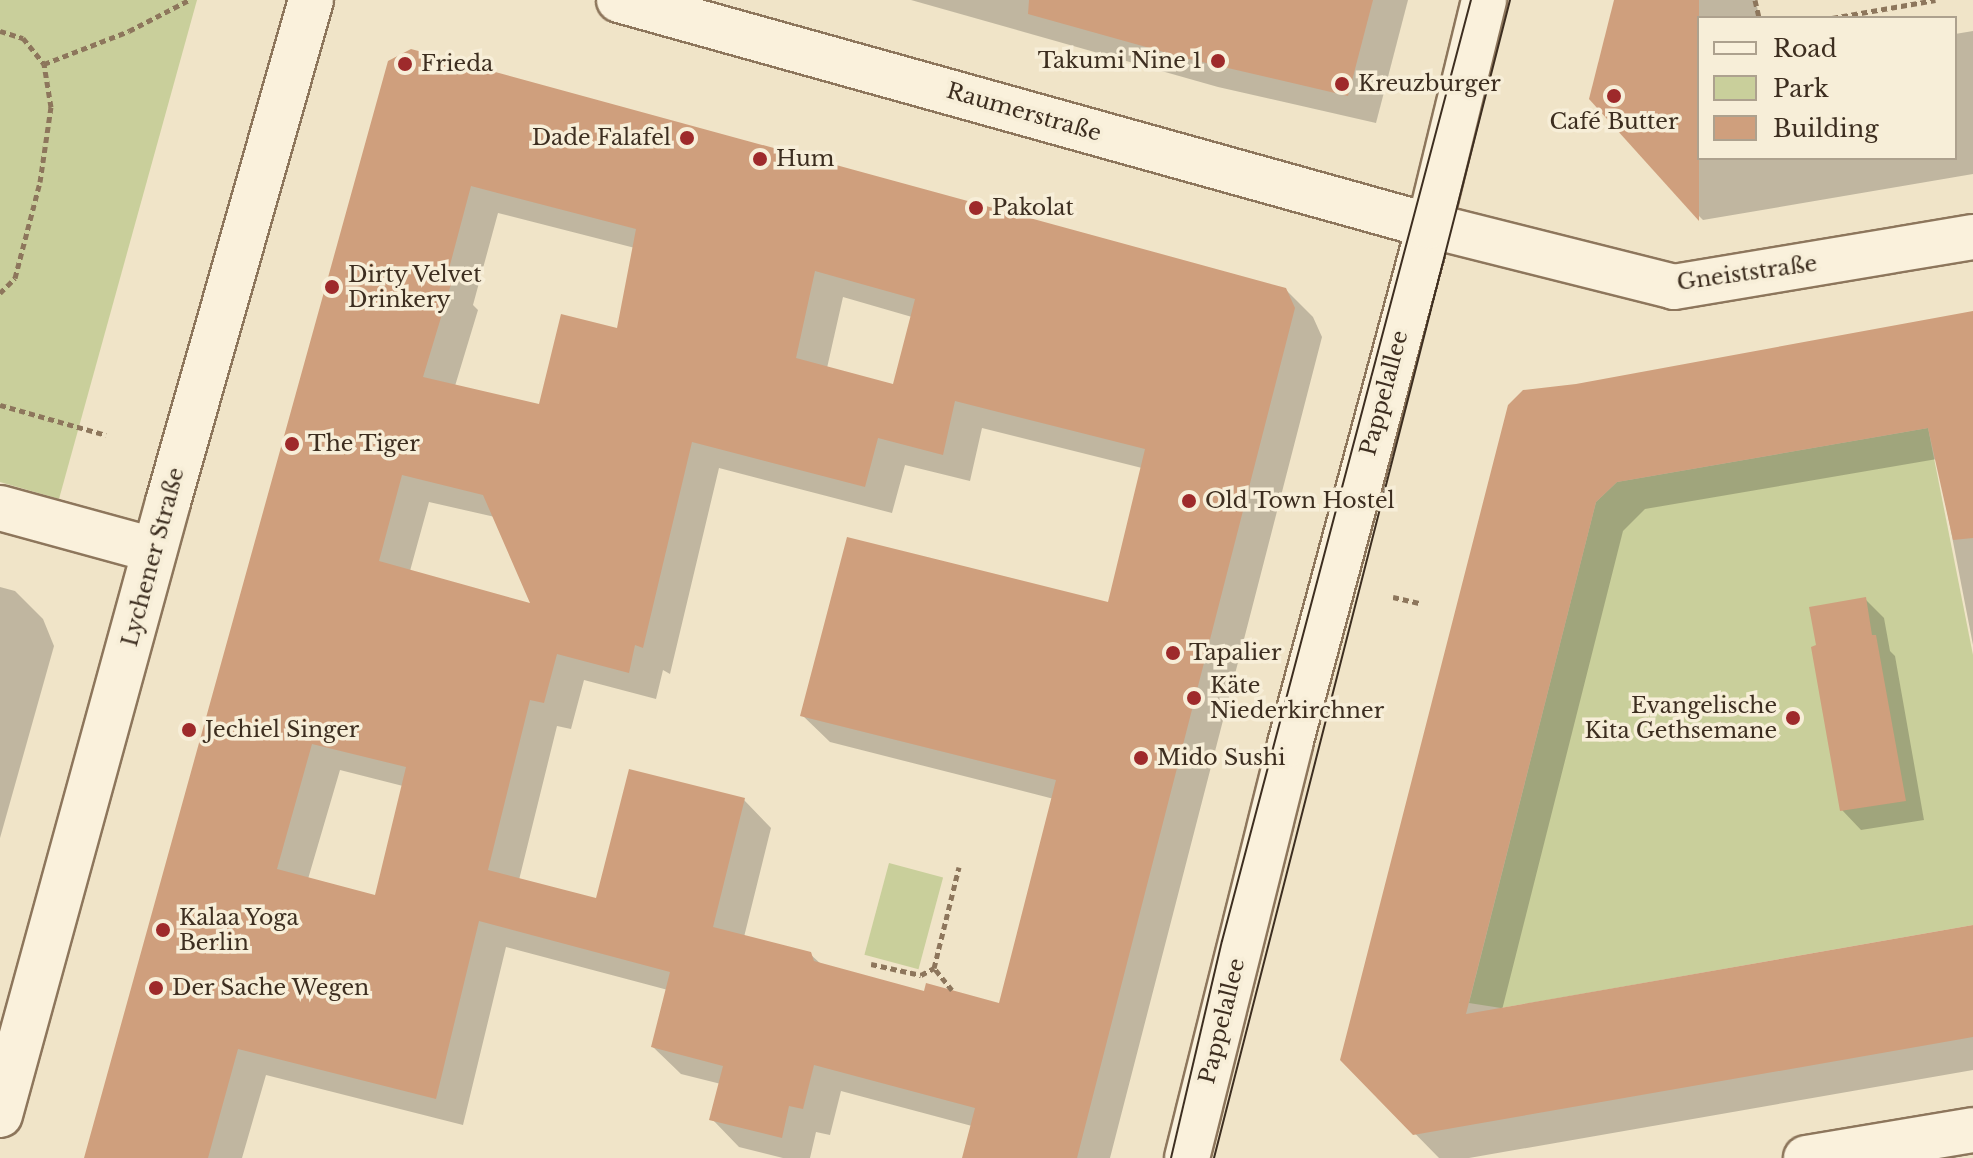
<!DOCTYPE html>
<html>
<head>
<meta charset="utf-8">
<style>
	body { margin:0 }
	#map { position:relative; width:1973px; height:1158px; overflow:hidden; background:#f0e4c8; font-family:"Libre Baskerville",serif }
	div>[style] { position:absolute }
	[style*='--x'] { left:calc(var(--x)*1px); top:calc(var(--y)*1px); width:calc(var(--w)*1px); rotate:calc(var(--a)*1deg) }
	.green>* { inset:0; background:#c9cf9b; transform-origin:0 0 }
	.shadow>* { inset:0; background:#0003 }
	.building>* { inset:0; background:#cf9f7d }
	.path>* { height:5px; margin-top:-2.5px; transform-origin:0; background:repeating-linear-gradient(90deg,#8d765c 0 6px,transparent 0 10px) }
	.roads { filter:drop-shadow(2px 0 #8d765c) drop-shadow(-2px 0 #8d765c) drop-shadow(0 2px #8d765c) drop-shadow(0 -2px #8d765c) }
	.minor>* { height:44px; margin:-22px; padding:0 22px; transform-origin:22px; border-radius:22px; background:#faf1dc }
	.tram>* { height:2px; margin:-1px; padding:0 1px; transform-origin:1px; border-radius:1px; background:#3d2e20 }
	.dots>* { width:22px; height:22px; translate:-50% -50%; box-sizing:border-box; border:4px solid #f7eed8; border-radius:50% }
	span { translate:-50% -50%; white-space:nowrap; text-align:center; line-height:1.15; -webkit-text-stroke:7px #f7eed8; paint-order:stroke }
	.poi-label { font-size:22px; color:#3d2e20 }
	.right { translate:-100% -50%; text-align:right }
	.left { translate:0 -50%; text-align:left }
	.street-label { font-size:22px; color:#3d2e20 }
	.legend { position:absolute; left:1697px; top:16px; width:260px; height:144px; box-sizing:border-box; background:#f7eed8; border:2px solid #ada18e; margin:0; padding:10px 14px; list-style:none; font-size:24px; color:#3d2e20 }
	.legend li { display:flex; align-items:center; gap:16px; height:40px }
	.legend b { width:40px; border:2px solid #ada18e }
</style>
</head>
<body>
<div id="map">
	<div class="green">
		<div style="clip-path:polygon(0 0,197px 0,59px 499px,0 482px)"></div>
		<div style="clip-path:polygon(1928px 428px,1973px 655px,1973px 925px,1501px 1008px,1469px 1003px,1596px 502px,1617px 482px)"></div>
		<div style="left:889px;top:863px;width:56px;height:95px;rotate:15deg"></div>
	</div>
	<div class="shadow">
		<div style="clip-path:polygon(911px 0,1408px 0,1376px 123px,1218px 87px)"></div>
		<div style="clip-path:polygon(1616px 0,1756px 0,1759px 18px,1699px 18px,1699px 158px,1955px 158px,1955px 34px,1973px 31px,1973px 174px,1703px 220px,1674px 191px)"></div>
		<div style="clip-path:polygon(evenodd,390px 62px,1285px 289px,1313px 317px,1322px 337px,1110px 1158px,964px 1158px,972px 1126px,841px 1091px,830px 1135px,816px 1132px,810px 1158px,783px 1158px,739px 1147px,712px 1119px,721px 1084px,681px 1074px,653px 1047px,668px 990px,506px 947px,463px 1125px,266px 1075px,242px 1158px,86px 1158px,390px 62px,498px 213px,635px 248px,619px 331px,541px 407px,455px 386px,478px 310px,473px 305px,498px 213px,390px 62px,843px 297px,912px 317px,895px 386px,827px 368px,843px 297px,390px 62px,982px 428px,1142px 468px,1109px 605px,802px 715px,830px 742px,1054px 799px,1001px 1006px,925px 993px,822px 965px,810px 954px,744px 937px,771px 828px,744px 800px,597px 901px,519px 880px,557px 726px,571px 729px,584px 680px,656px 699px,663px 670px,670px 674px,719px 468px,892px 513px,905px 465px,970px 481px,982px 428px,390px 62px,429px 502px,495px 517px,533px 606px,410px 571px,429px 502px,390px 62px,340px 770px,403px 786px,377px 897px,308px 879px,340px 770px)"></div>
		<div style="clip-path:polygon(1973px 314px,1973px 645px,1937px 459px,1645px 509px,1623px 531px,1502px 1010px,1973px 927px,1973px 1070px,1469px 1158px,1439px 1158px,1343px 1060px,1577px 386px)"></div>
		<div style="clip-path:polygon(0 587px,15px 591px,43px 619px,54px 646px,0 838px)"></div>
		<div style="clip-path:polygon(1865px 599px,1884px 618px,1890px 651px,1895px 656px,1924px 820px,1861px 830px,1842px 810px)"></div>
	</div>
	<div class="building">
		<div style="clip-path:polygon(1029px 0,1373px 0,1348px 96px,1189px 59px,1028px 14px)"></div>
		<div style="clip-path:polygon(1614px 0,1699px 0,1699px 221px,1589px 99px)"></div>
		<div style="clip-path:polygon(evenodd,411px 49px,1286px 288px,1295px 308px,1077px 1158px,962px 1158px,975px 1108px,814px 1065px,803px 1109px,789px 1106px,782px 1138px,709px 1120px,723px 1066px,651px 1047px,670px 972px,479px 921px,436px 1099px,238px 1049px,208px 1158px,84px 1158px,388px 61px,411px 49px,471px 186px,636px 229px,617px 328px,561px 314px,539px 404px,423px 377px,452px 281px,446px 280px,471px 186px,411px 49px,815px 271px,915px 299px,893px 384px,796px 358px,815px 271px,411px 49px,955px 401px,1145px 449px,1108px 602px,847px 537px,800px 716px,1056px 780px,999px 1003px,926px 983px,924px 991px,814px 961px,811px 952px,713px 927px,745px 798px,629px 769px,596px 898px,488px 870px,530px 700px,544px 703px,557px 654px,629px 673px,635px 645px,643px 648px,692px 442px,865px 487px,878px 438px,943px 455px,955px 401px,411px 49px,402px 475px,483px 495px,530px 603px,379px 561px,402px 475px,411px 49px,312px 744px,406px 767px,375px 895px,277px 869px,312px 744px)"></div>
		<div style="clip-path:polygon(1973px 311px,1973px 538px,1953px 540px,1928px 428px,1617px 482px,1596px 502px,1466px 1014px,1973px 925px,1973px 1037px,1413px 1135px,1340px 1060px,1508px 405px,1523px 390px,1576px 384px)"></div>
		<div style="clip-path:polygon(1866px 597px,1872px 635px,1876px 635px,1906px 801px,1840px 811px,1811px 647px,1816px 645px,1809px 607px)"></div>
	</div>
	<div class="path">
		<div style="--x:1755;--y:0;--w:18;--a:77"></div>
		<div style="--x:1832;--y:18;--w:105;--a:-9.9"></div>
		<div style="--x:0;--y:31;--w:24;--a:17"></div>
		<div style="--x:23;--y:38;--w:33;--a:51"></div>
		<div style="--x:44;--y:64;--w:91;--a:-21.2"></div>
		<div style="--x:129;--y:31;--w:68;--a:-27.3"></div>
		<div style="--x:0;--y:293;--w:21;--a:-45"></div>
		<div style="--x:15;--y:278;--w:99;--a:-75.4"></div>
		<div style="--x:40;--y:182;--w:76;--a:-81.7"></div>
		<div style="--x:51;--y:107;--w:44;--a:-99.2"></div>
		<div style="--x:0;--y:405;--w:110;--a:15.8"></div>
		<div style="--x:1393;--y:597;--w:28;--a:13"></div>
		<div style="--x:871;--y:964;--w:51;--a:12.4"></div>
		<div style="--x:921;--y:975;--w:15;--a:-28"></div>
		<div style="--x:952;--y:990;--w:28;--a:-129"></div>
		<div style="--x:934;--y:968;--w:104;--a:-76.1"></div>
	</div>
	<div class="roads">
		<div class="minor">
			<div style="--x:619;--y:0;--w:823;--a:15.57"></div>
			<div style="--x:1412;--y:221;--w:270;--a:14.1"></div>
			<div style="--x:1674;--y:287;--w:303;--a:-9.5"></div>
			<div style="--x:0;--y:508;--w:160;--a:15.3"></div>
			<div style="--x:0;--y:1115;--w:636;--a:-74.67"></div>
			<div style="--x:168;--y:502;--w:522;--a:-74.1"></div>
			<div style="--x:1187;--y:1158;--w:427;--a:-76"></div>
			<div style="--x:1290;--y:744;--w:536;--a:-74.98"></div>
			<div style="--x:1429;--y:226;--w:233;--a:-76.3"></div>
			<div style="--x:1806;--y:1158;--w:169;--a:-9.5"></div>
		</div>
	</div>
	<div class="tram">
		<div style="--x:1171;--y:1158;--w:223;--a:-76.8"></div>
		<div style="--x:1222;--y:941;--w:973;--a:-75.18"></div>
		<div style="--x:1214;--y:1158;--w:1195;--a:-75.66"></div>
	</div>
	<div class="dots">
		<div style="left:1218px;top:61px;background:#9e2a2b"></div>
		<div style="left:405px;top:64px;background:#9e2a2b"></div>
		<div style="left:1342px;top:84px;background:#9e2a2b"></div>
		<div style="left:1614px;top:96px;background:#9e2a2b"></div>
		<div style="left:687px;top:138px;background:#9e2a2b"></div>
		<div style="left:760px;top:159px;background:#9e2a2b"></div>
		<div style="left:976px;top:208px;background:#9e2a2b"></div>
		<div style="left:332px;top:287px;background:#9e2a2b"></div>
		<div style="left:292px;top:444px;background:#9e2a2b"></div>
		<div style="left:1189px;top:501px;background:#9e2a2b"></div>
		<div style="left:1173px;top:653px;background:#9e2a2b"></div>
		<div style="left:1194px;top:698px;background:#9e2a2b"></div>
		<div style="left:1793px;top:718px;background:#9e2a2b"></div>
		<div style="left:189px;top:730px;background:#9e2a2b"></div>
		<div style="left:1141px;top:758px;background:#9e2a2b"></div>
		<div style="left:163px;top:930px;background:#9e2a2b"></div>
		<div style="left:156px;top:988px;background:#9e2a2b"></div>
	</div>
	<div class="poi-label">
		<span class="right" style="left:1202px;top:61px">Takumi Nine 1</span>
		<span class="left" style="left:421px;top:64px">Frieda</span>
		<span class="left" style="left:1358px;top:84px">Kreuzburger</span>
		<span style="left:1614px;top:122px">Café Butter</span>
		<span class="right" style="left:671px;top:138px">Dade Falafel</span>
		<span class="left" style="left:776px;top:159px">Hum</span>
		<span class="left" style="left:992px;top:208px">Pakolat</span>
		<span class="left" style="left:348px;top:287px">Dirty Velvet<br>Drinkery</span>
		<span class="left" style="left:308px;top:444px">The Tiger</span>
		<span class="left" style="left:1205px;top:501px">Old Town Hostel</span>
		<span class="left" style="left:1189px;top:653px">Tapalier</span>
		<span class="left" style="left:1210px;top:698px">Käte<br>Niederkirchner</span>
		<span class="right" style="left:1777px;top:718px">Evangelische<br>Kita Gethsemane</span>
		<span class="left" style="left:205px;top:730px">Jechiel Singer</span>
		<span class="left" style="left:1157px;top:758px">Mido Sushi</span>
		<span class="left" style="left:179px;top:930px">Kalaa Yoga<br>Berlin</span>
		<span class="left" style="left:172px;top:988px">Der Sache Wegen</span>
	</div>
	<div class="street-label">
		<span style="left:1024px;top:112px;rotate:16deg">Raumerstraße</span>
		<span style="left:1747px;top:273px;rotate:-8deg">Gneiststraße</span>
		<span style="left:1384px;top:393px;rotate:-75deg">Pappelallee</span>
		<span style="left:153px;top:557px;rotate:-75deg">Lychener Straße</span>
		<span style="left:1222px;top:1021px;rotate:-76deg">Pappelallee</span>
	</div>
	<ul class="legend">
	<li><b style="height:10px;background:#faf1dc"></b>Road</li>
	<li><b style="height:22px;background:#c9cf9b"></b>Park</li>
	<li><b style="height:22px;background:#cf9f7d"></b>Building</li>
	</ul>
</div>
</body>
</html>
